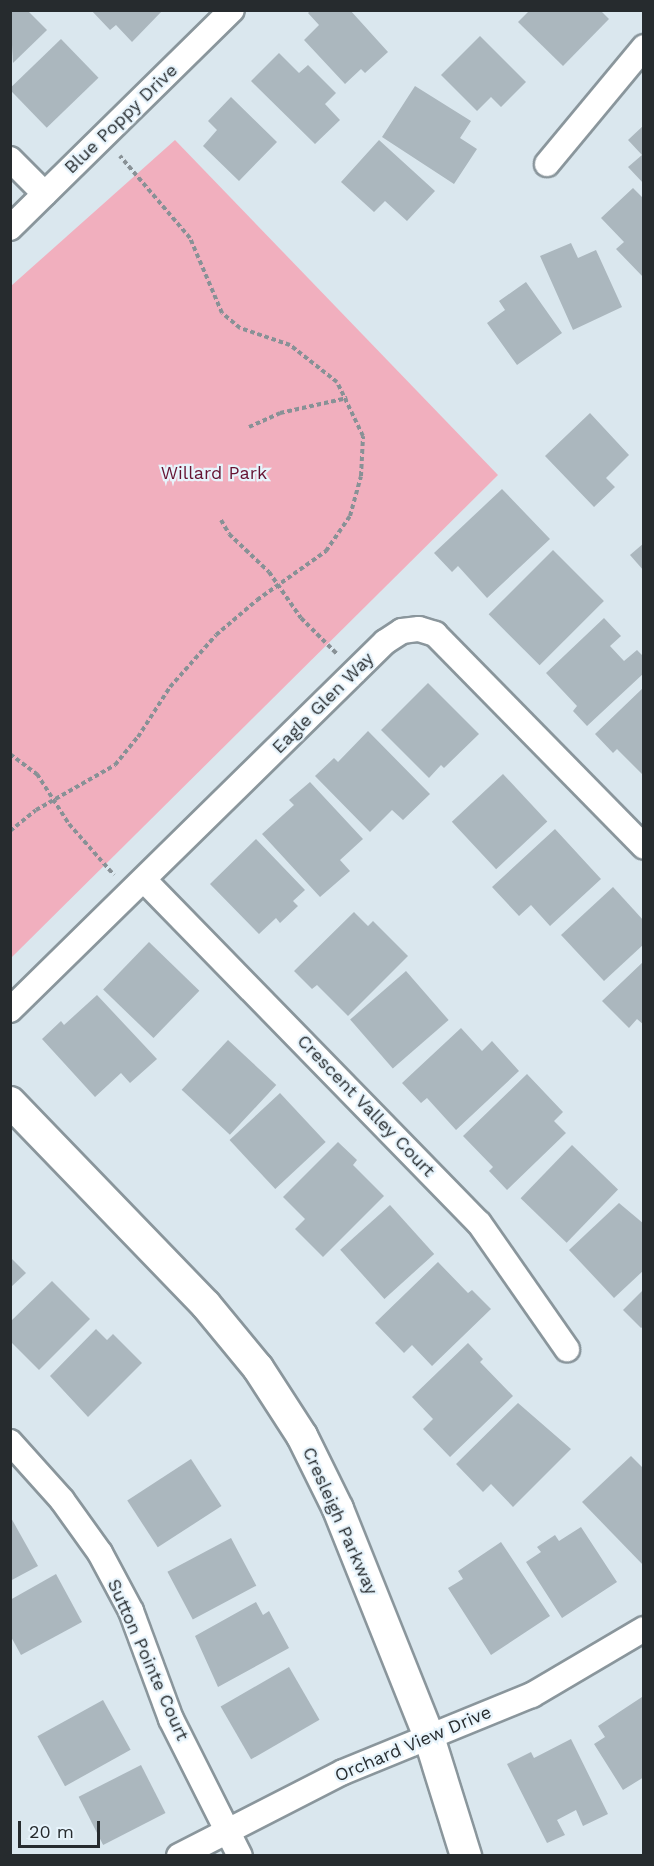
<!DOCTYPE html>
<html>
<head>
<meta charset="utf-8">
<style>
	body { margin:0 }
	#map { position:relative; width:654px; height:1866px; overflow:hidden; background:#dae7ee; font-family:"Work Sans",sans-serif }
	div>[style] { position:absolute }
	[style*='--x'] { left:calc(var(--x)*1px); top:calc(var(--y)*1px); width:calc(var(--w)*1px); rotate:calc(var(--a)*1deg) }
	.green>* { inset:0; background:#f1afbe }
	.building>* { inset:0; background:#abb7be; transform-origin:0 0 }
	.path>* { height:4px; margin-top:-2px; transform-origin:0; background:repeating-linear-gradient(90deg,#889196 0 4.5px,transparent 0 7.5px) }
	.roads { filter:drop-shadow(2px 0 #8a969c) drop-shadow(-2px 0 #8a969c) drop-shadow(0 2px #8a969c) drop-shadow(0 -2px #8a969c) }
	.minor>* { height:24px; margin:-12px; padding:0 12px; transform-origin:12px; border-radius:12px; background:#fff }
	.tertiary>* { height:30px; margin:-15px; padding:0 15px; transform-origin:15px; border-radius:15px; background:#fff }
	span { translate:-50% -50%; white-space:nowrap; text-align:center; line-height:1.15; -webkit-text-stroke:4.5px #e7f4fc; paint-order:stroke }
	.street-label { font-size:18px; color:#262b2e }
	.park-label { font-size:18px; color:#661332 }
	.frame { position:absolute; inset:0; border:12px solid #262b2e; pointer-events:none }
	.scale { position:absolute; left:18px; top:1821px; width:82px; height:27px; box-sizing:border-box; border:3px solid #262b2e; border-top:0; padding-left:8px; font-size:18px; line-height:21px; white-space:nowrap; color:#262b2e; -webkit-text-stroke:4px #e7f4fc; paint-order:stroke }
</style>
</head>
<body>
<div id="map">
	<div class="green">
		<div style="clip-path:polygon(175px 140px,498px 475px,11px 958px,11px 286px)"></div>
	</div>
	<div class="building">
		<div style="clip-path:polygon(10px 10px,27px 10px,47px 30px,13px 63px)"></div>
		<div style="clip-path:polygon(91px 10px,163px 10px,132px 42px,116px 25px,110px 30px)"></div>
		<div style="clip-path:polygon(311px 10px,350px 10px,388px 52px,365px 73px,361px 69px,345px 84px,304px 40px,319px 25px,308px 13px)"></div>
		<div style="clip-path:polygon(530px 10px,600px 10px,609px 19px,563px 66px,518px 22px)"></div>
		<div style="clip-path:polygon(480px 36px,526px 82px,501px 107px,491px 97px,477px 111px,441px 75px)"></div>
		<div style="left:61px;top:39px;width:54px;height:72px;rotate:46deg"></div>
		<div style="clip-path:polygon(279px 53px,299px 73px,308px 65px,336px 93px,325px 104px,340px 120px,315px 144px,251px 81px)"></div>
		<div style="clip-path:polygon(415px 86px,471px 121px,460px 138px,477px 149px,454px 184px,382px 137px)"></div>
		<div style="clip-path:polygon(231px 97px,277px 142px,239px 181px,203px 146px,217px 130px,208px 121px)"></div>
		<div style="clip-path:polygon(644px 125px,644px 184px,628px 167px,642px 155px,628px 140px)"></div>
		<div style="clip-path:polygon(379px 140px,435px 191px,407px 221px,385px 201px,374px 212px,341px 182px)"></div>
		<div style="clip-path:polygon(633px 188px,644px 199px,644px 278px,616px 249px,624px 242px,601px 218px)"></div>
		<div style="clip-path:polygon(571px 243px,578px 258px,596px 250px,622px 307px,573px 330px,540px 256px)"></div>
		<div style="clip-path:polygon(526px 282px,562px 333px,517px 365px,487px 323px,505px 310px,499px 301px)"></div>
		<div style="clip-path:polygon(590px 413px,629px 455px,606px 478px,615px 487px,594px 507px,545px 456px)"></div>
		<div style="clip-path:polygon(502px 489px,550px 539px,487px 598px,458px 566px,452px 572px,434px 553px)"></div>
		<div style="clip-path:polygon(644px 543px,644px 571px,630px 555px)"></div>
		<div style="left:553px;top:550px;width:72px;height:91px;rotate:45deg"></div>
		<div style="clip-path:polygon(604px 618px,621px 636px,610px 646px,624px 661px,637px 650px,644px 657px,644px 673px,587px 726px,573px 711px,577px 706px,546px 673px)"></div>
		<div style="clip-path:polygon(428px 683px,479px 734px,444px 768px,441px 765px,429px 778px,381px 730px)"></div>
		<div style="clip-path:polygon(644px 687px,644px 776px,617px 749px,613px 753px,595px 734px)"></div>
		<div style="clip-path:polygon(368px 731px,430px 794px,403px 820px,392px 810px,370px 832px,315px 776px,334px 758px,338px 762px)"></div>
		<div style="left:503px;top:774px;width:65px;height:70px;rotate:47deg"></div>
		<div style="clip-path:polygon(310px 782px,363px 839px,340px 860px,350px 871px,320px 897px,262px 834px,294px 805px,289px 800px)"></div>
		<div style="clip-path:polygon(555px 829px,601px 879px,550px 926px,531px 905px,519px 916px,492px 887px)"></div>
		<div style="clip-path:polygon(256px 839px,305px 890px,293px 901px,298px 906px,280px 923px,276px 918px,259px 934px,210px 884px)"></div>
		<div style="clip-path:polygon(613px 887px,644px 921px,644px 944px,604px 981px,561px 935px)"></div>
		<div style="clip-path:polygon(354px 912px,368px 926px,373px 921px,408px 956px,348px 1016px,317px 985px,312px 989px,294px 971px)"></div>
		<div style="left:149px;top:942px;width:70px;height:66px;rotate:44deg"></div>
		<div style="clip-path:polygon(644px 961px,644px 1025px,637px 1019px,629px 1028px,602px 1001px)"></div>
		<div style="left:406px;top:971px;width:65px;height:74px;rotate:49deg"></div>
		<div style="clip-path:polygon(97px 995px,157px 1059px,130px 1083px,121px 1073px,95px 1097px,42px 1039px,61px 1021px,64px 1025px)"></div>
		<div style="clip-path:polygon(461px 1028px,482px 1051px,492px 1041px,519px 1071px,456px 1130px,427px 1098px,421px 1103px,402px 1083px)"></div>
		<div style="left:228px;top:1040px;width:66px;height:68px;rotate:43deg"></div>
		<div style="clip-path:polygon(527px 1074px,563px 1112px,554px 1121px,566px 1133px,507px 1190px,489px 1171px,493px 1167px,463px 1136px)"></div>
		<div style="left:280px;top:1093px;width:67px;height:69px;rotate:47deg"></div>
		<div style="clip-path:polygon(338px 1142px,357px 1160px,353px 1165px,384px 1196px,323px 1257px,295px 1229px,305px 1219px,283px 1197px)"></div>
		<div style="left:572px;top:1145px;width:64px;height:74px;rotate:44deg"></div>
		<div style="clip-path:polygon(619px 1203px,644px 1224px,644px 1270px,614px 1298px,569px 1250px)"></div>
		<div style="left:390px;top:1205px;width:66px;height:67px;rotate:48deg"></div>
		<div style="clip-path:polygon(10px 1257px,26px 1273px,10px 1288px)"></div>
		<div style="clip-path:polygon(438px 1262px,468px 1293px,472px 1290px,491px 1309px,432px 1366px,412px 1345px,404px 1353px,375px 1323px)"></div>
		<div style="clip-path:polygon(52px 1281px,90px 1319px,39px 1370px,10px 1341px,10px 1322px)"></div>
		<div style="clip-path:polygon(644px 1289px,644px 1326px,641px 1328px,623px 1310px)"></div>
		<div style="clip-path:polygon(96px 1329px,107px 1340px,113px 1334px,142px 1363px,88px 1417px,50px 1376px)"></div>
		<div style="clip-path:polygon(468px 1343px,483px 1359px,480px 1362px,513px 1396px,450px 1457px,423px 1429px,433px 1419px,412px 1397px)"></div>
		<div style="clip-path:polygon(518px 1403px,571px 1449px,513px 1507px,491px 1484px,483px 1492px,456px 1464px)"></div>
		<div style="clip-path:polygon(631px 1456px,644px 1469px,644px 1566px,582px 1502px)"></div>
		<div style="left:191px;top:1459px;width:56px;height:76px;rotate:57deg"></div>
		<div style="clip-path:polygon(10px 1516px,38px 1566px,10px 1581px)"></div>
		<div style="clip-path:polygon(581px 1527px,617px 1582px,562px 1618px,526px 1562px,541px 1552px,537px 1547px,555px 1535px,559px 1541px)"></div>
		<div style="left:231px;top:1538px;width:54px;height:72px;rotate:62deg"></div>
		<div style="clip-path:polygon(501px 1542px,550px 1616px,491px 1655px,448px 1588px,463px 1579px,458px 1571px)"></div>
		<div style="clip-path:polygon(56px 1574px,82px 1622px,21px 1655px,10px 1635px,10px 1600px)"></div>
		<div style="clip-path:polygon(256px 1602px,263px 1615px,269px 1611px,289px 1648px,218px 1687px,195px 1636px)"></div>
		<div style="left:289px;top:1667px;width:61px;height:79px;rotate:60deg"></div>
		<div style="clip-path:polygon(642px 1697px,644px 1777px,623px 1790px,594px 1744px,605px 1737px,598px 1726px)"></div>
		<div style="left:103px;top:1700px;width:57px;height:75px;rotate:61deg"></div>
		<div style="clip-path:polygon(571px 1739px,608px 1814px,583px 1826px,576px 1810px,557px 1820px,565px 1835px,547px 1843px,507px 1764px,531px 1752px,534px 1758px)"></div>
		<div style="left:141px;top:1765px;width:54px;height:70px;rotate:63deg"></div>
	</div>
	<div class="path">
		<div style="--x:249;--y:427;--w:34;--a:-24"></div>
		<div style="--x:280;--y:413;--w:69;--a:-12.6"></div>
		<div style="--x:221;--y:520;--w:16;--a:60"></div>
		<div style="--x:229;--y:534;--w:55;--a:43.5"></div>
		<div style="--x:269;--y:572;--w:56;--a:55.2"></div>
		<div style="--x:301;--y:618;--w:52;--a:45"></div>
		<div style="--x:10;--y:754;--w:34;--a:37"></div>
		<div style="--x:37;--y:774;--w:59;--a:57.4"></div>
		<div style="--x:69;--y:824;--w:68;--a:48.6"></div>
		<div style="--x:10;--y:831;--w:33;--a:-39"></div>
		<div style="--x:36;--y:810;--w:91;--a:-29.7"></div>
		<div style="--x:115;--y:765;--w:36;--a:-51"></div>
		<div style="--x:138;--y:737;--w:59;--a:-57.4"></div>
		<div style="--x:170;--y:687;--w:69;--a:-48.5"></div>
		<div style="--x:216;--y:635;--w:54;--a:-40.5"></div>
		<div style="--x:257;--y:600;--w:85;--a:-35.4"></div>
		<div style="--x:326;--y:551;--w:42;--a:-55.6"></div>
		<div style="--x:350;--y:516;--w:41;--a:-74.6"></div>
		<div style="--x:361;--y:476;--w:40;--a:-87.1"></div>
		<div style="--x:363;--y:436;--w:60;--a:-115.7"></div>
		<div style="--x:337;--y:382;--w:60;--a:-141.8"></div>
		<div style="--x:290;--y:345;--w:53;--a:-161.2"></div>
		<div style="--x:240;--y:328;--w:23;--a:-140"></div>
		<div style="--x:222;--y:313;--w:82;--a:-113.1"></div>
		<div style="--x:190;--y:238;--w:108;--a:-130.5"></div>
	</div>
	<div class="roads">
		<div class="minor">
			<div style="--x:10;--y:159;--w:49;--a:45"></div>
			<div style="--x:547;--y:164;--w:152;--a:-50.3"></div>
			<div style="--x:10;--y:228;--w:311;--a:-44.5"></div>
			<div style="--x:144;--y:880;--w:479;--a:45.7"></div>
			<div style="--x:479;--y:1223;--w:154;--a:55.1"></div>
			<div style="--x:10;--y:1010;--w:525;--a:-44.46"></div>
			<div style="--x:385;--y:642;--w:20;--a:-33"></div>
			<div style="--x:402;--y:631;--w:17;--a:-7"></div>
			<div style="--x:419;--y:629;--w:17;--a:17"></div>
			<div style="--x:435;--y:634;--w:298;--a:45.5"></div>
			<div style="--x:10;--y:1442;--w:78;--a:48.1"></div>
			<div style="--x:62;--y:1500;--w:65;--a:54.4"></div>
			<div style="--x:100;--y:1553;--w:66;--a:61.9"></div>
			<div style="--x:131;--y:1611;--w:115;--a:69.7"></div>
			<div style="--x:171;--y:1719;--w:153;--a:63.3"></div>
			<div style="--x:179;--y:1856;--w:184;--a:-27.1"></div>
			<div style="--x:343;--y:1772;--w:204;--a:-22.2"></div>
			<div style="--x:532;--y:1695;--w:130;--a:-30.5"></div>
		</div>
		<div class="tertiary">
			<div style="--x:10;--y:1102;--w:282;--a:46"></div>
			<div style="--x:206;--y:1305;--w:82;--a:50.5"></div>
			<div style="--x:258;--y:1368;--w:81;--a:57.1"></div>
			<div style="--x:302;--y:1436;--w:81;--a:63.7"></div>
			<div style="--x:338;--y:1509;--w:245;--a:68.2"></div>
			<div style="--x:429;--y:1737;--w:125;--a:72.7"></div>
		</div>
	</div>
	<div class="street-label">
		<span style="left:121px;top:119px;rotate:-44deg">Blue Poppy Drive</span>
		<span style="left:323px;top:703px;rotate:-45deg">Eagle Glen Way</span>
		<span style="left:366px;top:1106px;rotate:46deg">Crescent Valley Court</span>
		<span style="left:340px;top:1521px;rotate:66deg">Cresleigh Parkway</span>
		<span style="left:148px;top:1660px;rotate:66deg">Sutton Pointe Court</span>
		<span style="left:413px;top:1744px;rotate:-23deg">Orchard View Drive</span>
	</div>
	<div class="park-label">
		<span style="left:214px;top:473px">Willard Park</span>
	</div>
	<div class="frame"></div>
	<div class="scale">20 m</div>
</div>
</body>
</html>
